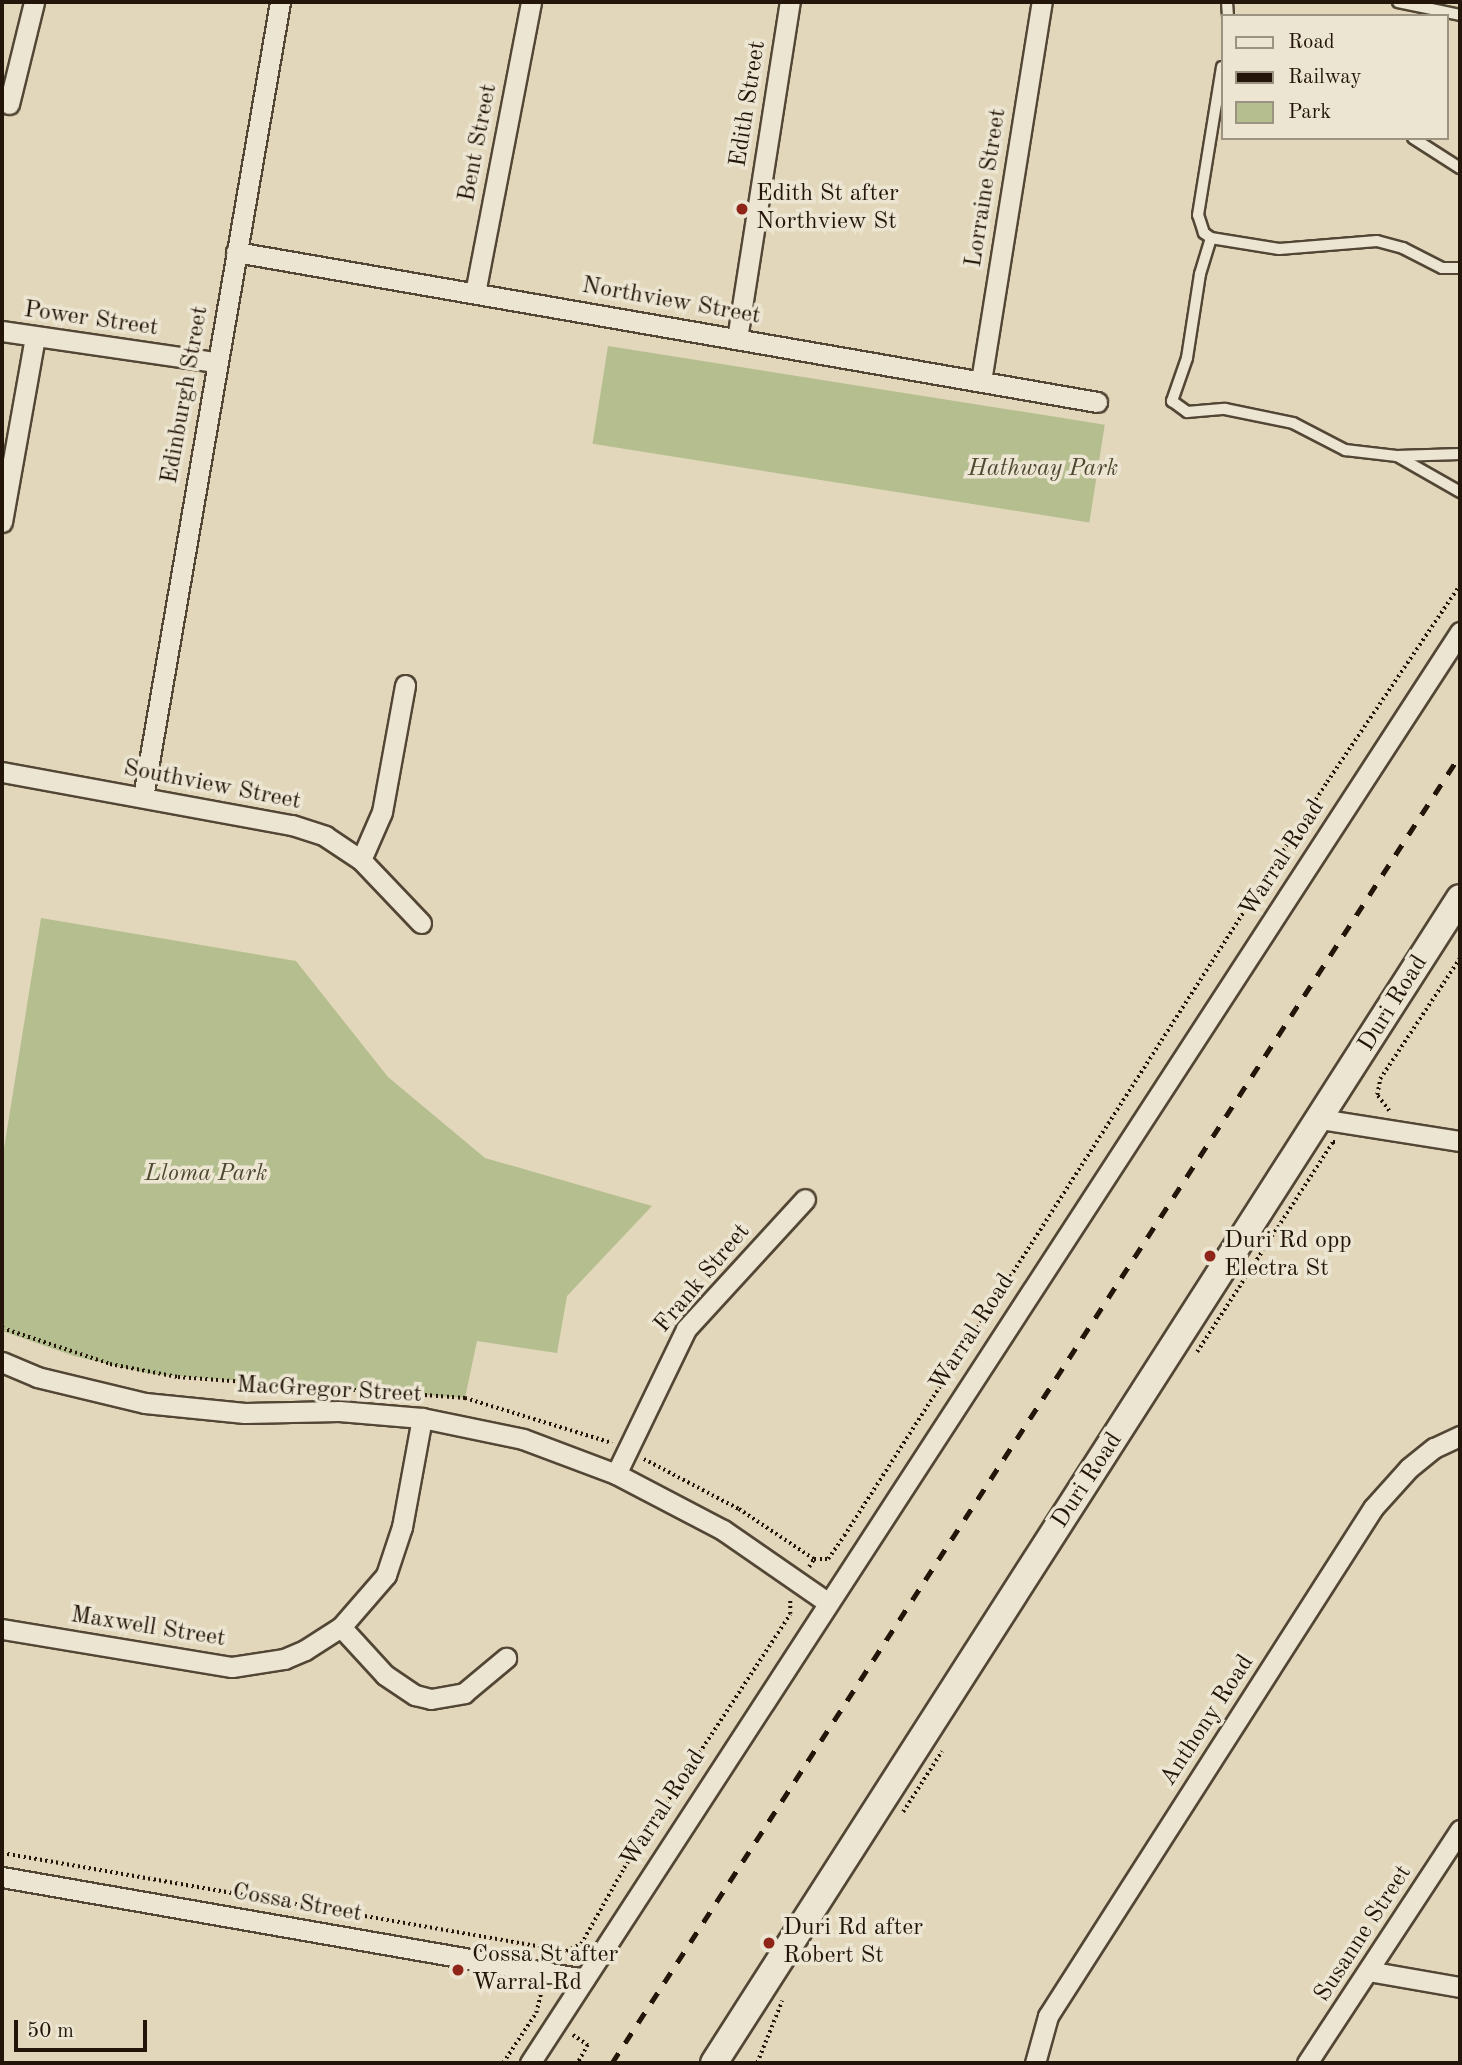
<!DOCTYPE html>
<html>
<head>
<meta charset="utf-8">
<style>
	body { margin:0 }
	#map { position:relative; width:1462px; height:2065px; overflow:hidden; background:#e2d7ba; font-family:"Old Standard TT",serif }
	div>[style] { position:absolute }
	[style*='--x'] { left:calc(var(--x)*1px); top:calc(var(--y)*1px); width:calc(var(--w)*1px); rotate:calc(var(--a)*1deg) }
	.green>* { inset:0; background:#b4be8f; transform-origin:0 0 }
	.path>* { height:3.5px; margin-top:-1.75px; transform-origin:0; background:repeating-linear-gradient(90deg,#231509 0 2px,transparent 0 5.5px) }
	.roads { filter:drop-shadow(2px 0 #534635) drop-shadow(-2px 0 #534635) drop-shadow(0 2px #534635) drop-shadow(0 -2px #534635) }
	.service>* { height:10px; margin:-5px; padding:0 5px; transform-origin:5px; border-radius:5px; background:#ece5d2 }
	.minor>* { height:19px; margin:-9.5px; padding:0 9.5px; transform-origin:9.5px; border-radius:9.5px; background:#ece5d2 }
	.secondary>* { height:26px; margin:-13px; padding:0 13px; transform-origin:13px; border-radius:13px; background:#ece5d2 }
	.rail>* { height:5px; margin-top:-2.5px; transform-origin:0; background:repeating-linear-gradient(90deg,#231509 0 12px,transparent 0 24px) }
	.dots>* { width:19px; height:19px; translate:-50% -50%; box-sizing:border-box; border:4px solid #ece5d2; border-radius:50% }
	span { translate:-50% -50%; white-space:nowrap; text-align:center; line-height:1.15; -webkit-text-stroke:7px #ece5d2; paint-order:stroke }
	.street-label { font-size:24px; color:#231509 }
	.poi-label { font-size:24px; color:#231509 }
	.left { translate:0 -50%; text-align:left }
	.park-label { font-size:24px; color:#4e4831; font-style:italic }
	.frame { position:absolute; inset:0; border:4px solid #231509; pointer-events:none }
	.legend { position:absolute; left:1221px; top:14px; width:228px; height:126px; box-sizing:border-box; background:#ece5d2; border:2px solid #9c9282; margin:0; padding:9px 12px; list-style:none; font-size:21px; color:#231509 }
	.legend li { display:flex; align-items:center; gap:14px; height:35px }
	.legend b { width:35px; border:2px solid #9c9282 }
	.scale { position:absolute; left:14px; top:2020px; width:133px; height:32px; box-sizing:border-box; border:4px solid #231509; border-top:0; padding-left:9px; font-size:21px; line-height:24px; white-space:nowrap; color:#231509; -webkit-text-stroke:5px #ece5d2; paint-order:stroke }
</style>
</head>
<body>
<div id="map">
	<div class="green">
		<div style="left:608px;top:346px;width:503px;height:99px;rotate:9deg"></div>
		<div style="clip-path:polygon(41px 918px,296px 961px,388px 1077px,485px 1158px,652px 1206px,567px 1296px,557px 1353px,477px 1341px,465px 1398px,151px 1374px,74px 1356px,2px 1331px,2px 1161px)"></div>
	</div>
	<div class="path">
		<div style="--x:1389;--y:1111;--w:20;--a:-127"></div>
		<div style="--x:1377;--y:1095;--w:16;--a:-79"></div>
		<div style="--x:1380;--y:1079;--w:145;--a:-56.5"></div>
		<div style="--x:2;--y:1328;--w:114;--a:18.4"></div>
		<div style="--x:110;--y:1364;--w:69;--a:10.8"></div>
		<div style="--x:178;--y:1377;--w:288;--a:4.2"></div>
		<div style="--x:465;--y:1398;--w:154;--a:17"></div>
		<div style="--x:1197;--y:1352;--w:250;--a:-57.1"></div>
		<div style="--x:1333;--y:1142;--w:5;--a:0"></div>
		<div style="--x:644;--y:1459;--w:107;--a:27.8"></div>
		<div style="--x:739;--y:1509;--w:90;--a:33.7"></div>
		<div style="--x:809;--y:1567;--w:9;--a:-58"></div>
		<div style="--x:814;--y:1559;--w:14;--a:0"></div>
		<div style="--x:828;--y:1559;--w:28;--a:-55"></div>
		<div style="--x:844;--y:1536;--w:895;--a:-57.36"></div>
		<div style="--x:1327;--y:782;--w:238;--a:-56"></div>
		<div style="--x:903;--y:1812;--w:72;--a:-57.4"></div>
		<div style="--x:2;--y:1853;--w:572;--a:9.86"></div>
		<div style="--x:566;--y:1951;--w:17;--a:-25"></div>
		<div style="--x:581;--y:1944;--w:87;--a:-60.5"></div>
		<div style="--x:624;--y:1868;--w:303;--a:-56.8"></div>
		<div style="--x:790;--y:1614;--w:15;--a:-90"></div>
		<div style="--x:573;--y:2035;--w:18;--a:34"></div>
		<div style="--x:588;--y:2045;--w:21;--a:119"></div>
		<div style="--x:503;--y:2063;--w:60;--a:-56.6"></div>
		<div style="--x:536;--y:2013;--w:25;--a:-76"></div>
		<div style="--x:757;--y:2063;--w:67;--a:-68"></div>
	</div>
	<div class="roads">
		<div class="service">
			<div style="--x:1227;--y:2;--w:14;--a:86"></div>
			<div style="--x:1398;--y:2;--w:63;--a:11.8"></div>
			<div style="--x:1413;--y:138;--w:56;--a:32.6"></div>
			<div style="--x:1211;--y:238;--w:9;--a:-144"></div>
			<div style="--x:1204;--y:233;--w:19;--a:-108"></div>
			<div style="--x:1198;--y:215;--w:150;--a:-80.8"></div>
			<div style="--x:1460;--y:268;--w:18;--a:180"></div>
			<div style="--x:1442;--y:268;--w:44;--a:-152.9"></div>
			<div style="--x:1403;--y:248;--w:27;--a:-165"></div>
			<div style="--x:1377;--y:241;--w:98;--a:175.3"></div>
			<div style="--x:1279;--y:249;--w:69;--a:-170.8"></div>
			<div style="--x:1211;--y:238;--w:38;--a:107"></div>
			<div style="--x:1200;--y:274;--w:85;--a:98.8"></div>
			<div style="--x:1187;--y:358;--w:46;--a:109.2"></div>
			<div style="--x:1172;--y:401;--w:19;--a:36"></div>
			<div style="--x:1187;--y:412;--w:38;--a:-5"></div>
			<div style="--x:1225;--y:409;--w:69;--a:11.6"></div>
			<div style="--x:1293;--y:423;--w:59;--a:27.4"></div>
			<div style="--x:1345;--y:450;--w:52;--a:6.6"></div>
			<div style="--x:1397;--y:456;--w:63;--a:-1.8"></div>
			<div style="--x:1397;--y:456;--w:73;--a:29.7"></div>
		</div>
		<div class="minor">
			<div style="--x:9;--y:104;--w:105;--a:-76.2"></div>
			<div style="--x:236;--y:252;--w:874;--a:9.88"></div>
			<div style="--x:475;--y:293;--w:296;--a:-79.1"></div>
			<div style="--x:2;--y:331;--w:215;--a:8.3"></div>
			<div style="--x:737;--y:339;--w:341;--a:-81.1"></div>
			<div style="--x:981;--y:381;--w:384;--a:-80.9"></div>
			<div style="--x:2;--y:522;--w:188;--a:-79.9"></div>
			<div style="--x:2;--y:772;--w:295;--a:10.4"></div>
			<div style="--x:292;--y:825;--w:35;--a:18"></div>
			<div style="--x:325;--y:836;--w:43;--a:33.7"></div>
			<div style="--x:361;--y:860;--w:87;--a:46.4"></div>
			<div style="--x:143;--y:797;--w:807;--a:-80.22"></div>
			<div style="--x:361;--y:860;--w:52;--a:-66.4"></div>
			<div style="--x:382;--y:812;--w:129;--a:-79.7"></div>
			<div style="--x:1321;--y:1119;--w:141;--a:9"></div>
			<div style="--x:2;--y:1362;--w:38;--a:23"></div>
			<div style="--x:37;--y:1377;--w:111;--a:13.5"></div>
			<div style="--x:145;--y:1403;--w:100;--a:5.7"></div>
			<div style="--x:245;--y:1413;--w:94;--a:-1.2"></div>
			<div style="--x:339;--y:1411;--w:83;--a:4.8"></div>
			<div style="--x:422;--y:1418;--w:103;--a:11.7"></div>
			<div style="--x:523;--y:1439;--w:99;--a:20.6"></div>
			<div style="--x:616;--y:1474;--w:121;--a:27.6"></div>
			<div style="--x:723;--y:1530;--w:126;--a:34.7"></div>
			<div style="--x:616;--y:1474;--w:161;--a:-64.2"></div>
			<div style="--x:686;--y:1329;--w:176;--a:-47.5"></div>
			<div style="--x:341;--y:1627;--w:65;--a:47.5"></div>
			<div style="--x:385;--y:1675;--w:36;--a:34"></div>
			<div style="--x:415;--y:1695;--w:16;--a:14"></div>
			<div style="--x:431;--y:1699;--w:34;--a:-10"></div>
			<div style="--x:464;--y:1693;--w:55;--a:-39.8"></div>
			<div style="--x:2;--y:1629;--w:233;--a:9.4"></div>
			<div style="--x:232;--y:1667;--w:53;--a:-8.7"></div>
			<div style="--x:284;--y:1659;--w:23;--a:-23"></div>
			<div style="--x:305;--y:1650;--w:43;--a:-32.6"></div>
			<div style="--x:341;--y:1627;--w:69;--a:-49.1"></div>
			<div style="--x:386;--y:1575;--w:51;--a:-71.6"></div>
			<div style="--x:402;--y:1527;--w:111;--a:-79.6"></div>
			<div style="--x:2;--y:1877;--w:591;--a:9.94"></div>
			<div style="--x:1368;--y:1971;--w:93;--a:9.9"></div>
			<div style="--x:530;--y:2063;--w:1707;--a:-56.98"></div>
			<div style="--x:1035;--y:2063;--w:49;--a:-74.5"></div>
			<div style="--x:1048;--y:2016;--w:603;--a:-57.39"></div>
			<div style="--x:1373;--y:1508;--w:54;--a:-48"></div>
			<div style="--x:1409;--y:1468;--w:32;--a:-39"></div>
			<div style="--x:1434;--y:1448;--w:29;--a:-25"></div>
			<div style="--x:1307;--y:2063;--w:279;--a:-56.7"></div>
		</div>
		<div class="secondary">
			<div style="--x:714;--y:2063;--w:1383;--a:-57.37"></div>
		</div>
	</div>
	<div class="rail">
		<div style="--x:612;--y:2063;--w:1559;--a:-57.04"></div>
	</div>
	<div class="dots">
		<div style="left:742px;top:209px;background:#8f2418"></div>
		<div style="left:1210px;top:1256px;background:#8f2418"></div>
		<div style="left:769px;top:1943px;background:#8f2418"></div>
		<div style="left:458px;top:1970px;background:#8f2418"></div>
	</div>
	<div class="street-label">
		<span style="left:749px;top:104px;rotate:-81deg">Edith Street</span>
		<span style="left:479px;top:143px;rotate:-79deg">Bent Street</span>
		<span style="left:987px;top:188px;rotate:-81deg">Lorraine Street</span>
		<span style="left:671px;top:302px;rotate:10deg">Northview Street</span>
		<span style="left:91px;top:320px;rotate:8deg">Power Street</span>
		<span style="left:186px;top:395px;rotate:-80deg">Edinburgh Street</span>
		<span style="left:212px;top:786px;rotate:11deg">Southview Street</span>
		<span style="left:1283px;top:859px;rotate:-57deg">Warral Road</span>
		<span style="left:1394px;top:1004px;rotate:-58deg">Duri Road</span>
		<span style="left:703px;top:1279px;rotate:-50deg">Frank Street</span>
		<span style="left:973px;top:1333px;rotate:-57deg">Warral Road</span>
		<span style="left:329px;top:1391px;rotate:3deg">MacGregor Street</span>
		<span style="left:1088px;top:1481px;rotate:-57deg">Duri Road</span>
		<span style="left:148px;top:1628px;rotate:9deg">Maxwell Street</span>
		<span style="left:1208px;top:1721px;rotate:-57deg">Anthony Road</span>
		<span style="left:664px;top:1809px;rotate:-57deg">Warral Road</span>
		<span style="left:297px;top:1904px;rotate:10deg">Cossa Street</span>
		<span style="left:1364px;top:1934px;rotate:-57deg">Susanne Street</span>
	</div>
	<div class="poi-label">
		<span class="left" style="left:756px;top:209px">Edith St after<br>Northview St</span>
		<span class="left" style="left:1224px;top:1256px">Duri Rd opp<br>Electra St</span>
		<span class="left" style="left:783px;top:1943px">Duri Rd after<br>Robert St</span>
		<span class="left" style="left:472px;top:1970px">Cossa St after<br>Warral Rd</span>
	</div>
	<div class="park-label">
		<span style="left:1043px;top:470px">Hathway Park</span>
		<span style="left:206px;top:1175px">Lloma Park</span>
	</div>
	<div class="frame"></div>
	<ul class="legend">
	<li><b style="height:9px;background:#ece5d2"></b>Road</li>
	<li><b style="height:9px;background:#231509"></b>Railway</li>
	<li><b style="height:19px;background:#b4be8f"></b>Park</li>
	</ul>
	<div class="scale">50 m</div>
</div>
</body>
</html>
